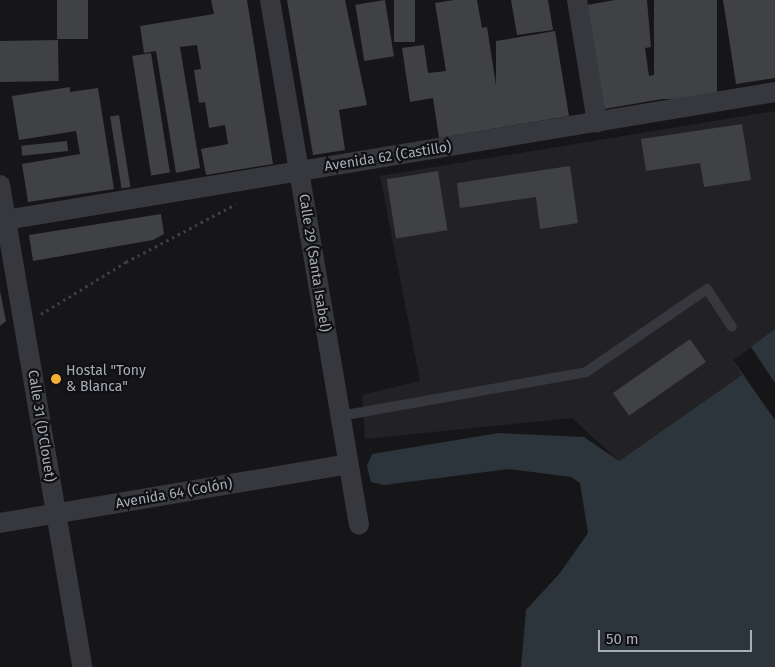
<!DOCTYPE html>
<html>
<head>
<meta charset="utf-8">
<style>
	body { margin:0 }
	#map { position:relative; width:775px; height:667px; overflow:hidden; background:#161618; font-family:"Fira Sans",sans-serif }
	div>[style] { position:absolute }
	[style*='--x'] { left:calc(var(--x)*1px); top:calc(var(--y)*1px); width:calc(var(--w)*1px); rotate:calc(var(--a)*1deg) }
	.built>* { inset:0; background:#222225 }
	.water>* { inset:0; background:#2c353c }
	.pier>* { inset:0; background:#161618 }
	.building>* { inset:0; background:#404145; transform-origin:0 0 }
	.path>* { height:3px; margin-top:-1.5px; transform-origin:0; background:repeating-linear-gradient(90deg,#3d3f44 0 2.5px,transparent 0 6.5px) }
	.service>* { height:10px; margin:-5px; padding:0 5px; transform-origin:5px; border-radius:5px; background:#37383d }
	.minor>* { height:20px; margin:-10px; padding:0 10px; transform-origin:10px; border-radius:10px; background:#37383d }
	.dots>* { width:14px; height:14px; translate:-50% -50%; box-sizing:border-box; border:2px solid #111113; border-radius:50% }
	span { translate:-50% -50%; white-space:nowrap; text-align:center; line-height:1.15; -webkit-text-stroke:4.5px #111113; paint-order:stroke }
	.street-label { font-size:14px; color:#a8adb8 }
	.poi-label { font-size:14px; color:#a8adb8 }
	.left { translate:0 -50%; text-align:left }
	.scale { position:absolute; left:598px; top:630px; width:154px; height:22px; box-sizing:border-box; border:2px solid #a8adb8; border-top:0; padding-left:6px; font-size:15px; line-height:18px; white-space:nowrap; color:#a8adb8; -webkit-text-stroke:4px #111113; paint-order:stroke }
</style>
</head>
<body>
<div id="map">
	<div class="built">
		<div style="clip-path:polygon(775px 111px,775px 329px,751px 347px,742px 375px,619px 461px,572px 418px,365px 439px,362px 395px,420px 381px,380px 176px)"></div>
	</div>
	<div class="water">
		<div style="clip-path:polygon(775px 329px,775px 667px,521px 667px,526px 610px,560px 573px,588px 533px,580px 483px,571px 477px,509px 469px,384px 485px,371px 482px,367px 466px,372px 454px,499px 433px,584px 437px,619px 461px,742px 375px,733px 360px)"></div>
	</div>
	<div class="pier">
		<div style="clip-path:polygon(751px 347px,775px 383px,775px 420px,733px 360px)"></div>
	</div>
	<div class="building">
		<div style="left:57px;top:0;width:31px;height:39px"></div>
		<div style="clip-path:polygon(211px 0,247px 0,273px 164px,206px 175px,201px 149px,228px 144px,225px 125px,209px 128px,205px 102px,199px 103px,194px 70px,201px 69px,197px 45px,180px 47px,200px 168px,176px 173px,156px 51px,144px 53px,140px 26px,214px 14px)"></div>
		<div style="clip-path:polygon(287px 0,345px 0,367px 105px,339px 110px,345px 150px,313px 155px)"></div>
		<div style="left:385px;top:0;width:57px;height:30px;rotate:81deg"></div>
		<div style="left:394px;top:0;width:21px;height:42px"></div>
		<div style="clip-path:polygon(454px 0,477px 0,482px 28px,487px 27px,496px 85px,496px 41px,555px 31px,569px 116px,439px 138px,433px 98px,410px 102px,402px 48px,424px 45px,428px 73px,446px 71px,435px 3px)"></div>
		<div style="clip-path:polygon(511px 0,548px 0,553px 30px,517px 35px)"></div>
		<div style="clip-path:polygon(615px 0,647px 0,651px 47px,645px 48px,649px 76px,658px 74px,662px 99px,604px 109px,587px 5px)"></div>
		<div style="left:654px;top:0;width:63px;height:99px"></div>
		<div style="clip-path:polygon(723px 0,775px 0,775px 78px,736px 84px)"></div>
		<div style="left:58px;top:40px;width:41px;height:59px;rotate:89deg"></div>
		<div style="left:151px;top:53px;width:121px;height:19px;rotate:81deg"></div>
		<div style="clip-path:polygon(70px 87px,70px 92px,98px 88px,114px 189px,28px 202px,22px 164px,80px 154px,76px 131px,19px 140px,12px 96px)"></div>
		<div style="left:119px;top:115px;width:73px;height:9px;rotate:81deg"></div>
		<div style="clip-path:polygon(742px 124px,751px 180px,704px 187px,700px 163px,646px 171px,641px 139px)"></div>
		<div style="left:67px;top:141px;width:10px;height:46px;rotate:84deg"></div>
		<div style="clip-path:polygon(570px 166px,578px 223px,540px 229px,536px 197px,460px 208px,457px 183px)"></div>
		<div style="left:438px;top:171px;width:60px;height:52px;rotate:81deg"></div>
		<div style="clip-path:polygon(161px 214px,164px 234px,153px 240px,33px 261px,29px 235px)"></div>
		<div style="clip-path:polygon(0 291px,6px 321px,0 326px)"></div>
		<div style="left:690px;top:339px;width:28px;height:94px;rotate:55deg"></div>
	</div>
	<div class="path">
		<div style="--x:41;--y:314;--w:100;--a:-31.5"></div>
		<div style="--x:126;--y:262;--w:124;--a:-27.8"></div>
	</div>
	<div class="service">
		<div style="--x:340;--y:416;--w:250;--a:-10.1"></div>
		<div style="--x:586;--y:372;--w:147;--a:-34.4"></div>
		<div style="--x:707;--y:289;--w:45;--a:56.7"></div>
	</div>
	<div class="minor">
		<div style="--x:270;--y:0;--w:532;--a:80.38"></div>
		<div style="--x:577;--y:0;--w:124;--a:80.7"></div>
		<div style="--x:0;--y:185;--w:489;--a:80.3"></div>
		<div style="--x:0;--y:221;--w:786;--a:-9.45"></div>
		<div style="--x:0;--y:523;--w:353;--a:-9.6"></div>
	</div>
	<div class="dots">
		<div style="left:56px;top:379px;background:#f2b134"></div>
	</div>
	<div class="street-label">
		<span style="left:388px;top:157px;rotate:-9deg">Avenida 62 (Castillo)</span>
		<span style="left:314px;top:263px;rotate:81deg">Calle 29 (Santa Isabel)</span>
		<span style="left:41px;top:426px;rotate:81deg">Calle 31 (D'Clouet)</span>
		<span style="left:174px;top:494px;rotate:-10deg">Avenida 64 (Colón)</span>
	</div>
	<div class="poi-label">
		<span class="left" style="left:66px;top:379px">Hostal "Tony<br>&amp; Blanca"</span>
	</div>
	<div class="scale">50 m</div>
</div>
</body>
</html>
